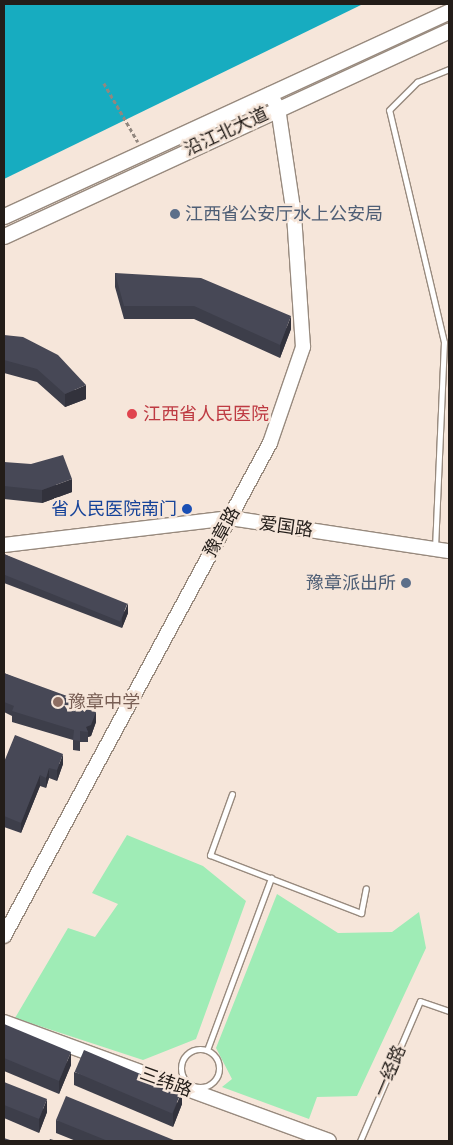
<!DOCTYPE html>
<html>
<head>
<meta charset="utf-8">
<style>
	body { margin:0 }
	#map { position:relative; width:453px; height:1145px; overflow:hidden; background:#f6e6da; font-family:"Archivo Narrow","Noto Sans SC",sans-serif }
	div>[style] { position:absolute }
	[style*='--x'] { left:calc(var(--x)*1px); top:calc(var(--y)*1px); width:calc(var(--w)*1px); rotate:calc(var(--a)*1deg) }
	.green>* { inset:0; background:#9fecb6 }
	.water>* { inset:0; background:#17acc0 }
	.path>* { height:2.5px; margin-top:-1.25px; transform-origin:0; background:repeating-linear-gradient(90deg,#92877f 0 4px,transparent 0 6.5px) }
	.roads { filter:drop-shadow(1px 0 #988a7e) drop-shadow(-1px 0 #988a7e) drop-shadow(0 1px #988a7e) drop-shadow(0 -1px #988a7e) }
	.lane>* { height:5px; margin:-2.5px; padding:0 2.5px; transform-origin:2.5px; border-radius:2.5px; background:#fff }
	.lane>.ring { margin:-2.5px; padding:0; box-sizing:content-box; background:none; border:5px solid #fff; border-radius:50% }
	.secondary>* { height:14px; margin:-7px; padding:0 7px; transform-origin:7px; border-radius:7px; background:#fff }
	.primary>* { height:15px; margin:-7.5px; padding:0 7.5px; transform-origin:7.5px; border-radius:7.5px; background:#fff }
	.wall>* { inset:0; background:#3d3e4a }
	.shaded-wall>* { inset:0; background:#32323c }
	.building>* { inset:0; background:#474856; transform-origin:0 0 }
	.dots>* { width:14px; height:14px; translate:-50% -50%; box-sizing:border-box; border:2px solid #f6e6da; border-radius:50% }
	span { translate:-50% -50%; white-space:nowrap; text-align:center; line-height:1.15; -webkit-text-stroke:5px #f6e6da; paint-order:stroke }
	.street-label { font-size:18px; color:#231d19 }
	.service-label { font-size:18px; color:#4e5e75 }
	.left { translate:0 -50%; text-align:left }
	.right { translate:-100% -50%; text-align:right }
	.health-label { font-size:18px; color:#be3a42 }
	.transit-label { font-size:18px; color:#164399 }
	.education-label { font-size:18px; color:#785e54 }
	.frame { position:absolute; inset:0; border:5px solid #231d19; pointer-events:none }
</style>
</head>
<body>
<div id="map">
	<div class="green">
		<div style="clip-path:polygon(127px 835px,203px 866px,246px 901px,196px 1039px,143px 1060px,15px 1018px,68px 928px,95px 937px,118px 904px,92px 893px)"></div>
		<div style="clip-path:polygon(277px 894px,338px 933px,392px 932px,419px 912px,426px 948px,357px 1096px,317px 1097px,309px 1119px,222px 1087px,232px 1079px,216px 1048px)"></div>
	</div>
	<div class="water">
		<div style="clip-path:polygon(4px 4px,363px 4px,4px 179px)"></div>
	</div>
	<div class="path">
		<div style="--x:104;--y:83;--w:68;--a:60"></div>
	</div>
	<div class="roads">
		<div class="lane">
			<div style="--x:435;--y:548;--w:206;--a:-87.5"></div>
			<div style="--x:444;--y:342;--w:238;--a:-103.3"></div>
			<div style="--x:389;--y:110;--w:40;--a:-45"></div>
			<div style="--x:417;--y:82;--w:35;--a:-22"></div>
			<div style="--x:232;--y:794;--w:65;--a:109.8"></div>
			<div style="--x:210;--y:855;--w:162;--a:21"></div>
			<div style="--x:361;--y:913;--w:25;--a:-79"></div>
			<div class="ring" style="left:181px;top:1049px;width:33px;height:33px"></div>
			<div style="--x:207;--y:1050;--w:184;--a:-69.6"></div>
			<div style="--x:360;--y:1141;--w:152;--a:-66.8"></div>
			<div style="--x:420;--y:1001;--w:31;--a:19"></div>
		</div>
		<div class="secondary">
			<div style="--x:4;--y:545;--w:228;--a:-6.8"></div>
			<div style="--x:230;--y:518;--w:221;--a:8.6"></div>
			<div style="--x:4;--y:936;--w:560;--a:-61.65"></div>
			<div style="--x:270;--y:443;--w:102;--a:-71"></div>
			<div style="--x:303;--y:347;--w:132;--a:-93.9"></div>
			<div style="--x:294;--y:215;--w:108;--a:-98.5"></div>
			<div style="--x:278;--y:108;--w:16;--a:-120"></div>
			<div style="--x:4;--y:1022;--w:346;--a:20.1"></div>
		</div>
		<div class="primary">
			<div style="--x:4;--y:216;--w:490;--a:-24.7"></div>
			<div style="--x:4;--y:236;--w:490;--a:-24.8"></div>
		</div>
	</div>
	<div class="wall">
		<div style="clip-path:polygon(115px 273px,291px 329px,280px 358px,194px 319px,124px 319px,115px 287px)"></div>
		<div style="clip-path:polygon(4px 335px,86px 399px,65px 407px,37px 382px,4px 373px)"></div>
		<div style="clip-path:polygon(4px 462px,72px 492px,42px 503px,4px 499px)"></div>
		<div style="clip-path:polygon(4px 554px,128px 613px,122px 628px,4px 583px)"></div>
		<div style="clip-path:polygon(4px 673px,89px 710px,96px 722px,91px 736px,88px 737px,88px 742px,80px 742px,80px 751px,73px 750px,73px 740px,12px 722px,12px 716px,4px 712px)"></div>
		<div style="clip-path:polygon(4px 762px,63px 764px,57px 781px,49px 778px,46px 788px,40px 786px,21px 833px,4px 827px)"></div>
		<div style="clip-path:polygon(4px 1024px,71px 1065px,59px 1094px,4px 1071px)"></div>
		<div style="clip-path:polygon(74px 1072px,182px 1104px,173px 1127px,74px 1085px)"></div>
		<div style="clip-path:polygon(4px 1082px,47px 1112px,39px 1133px,4px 1118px)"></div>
		<div style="clip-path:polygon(56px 1120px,176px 1141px,76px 1141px,56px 1133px)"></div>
	</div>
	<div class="shaded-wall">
		<div style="clip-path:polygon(291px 316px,291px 329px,280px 358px,280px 345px)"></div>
		<div style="clip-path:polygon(86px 385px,86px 399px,65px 407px,65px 394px)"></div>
		<div style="clip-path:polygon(72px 479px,72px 492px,42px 503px,42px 490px)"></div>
		<div style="clip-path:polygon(128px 603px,128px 613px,122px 628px,122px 618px)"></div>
		<div style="clip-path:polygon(96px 712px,96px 722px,91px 736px,88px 737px,88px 732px,86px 727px)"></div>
		<div style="clip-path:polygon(63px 754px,63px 764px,57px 781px,57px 770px)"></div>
		<div style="clip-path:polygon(49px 768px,49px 778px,46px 788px,46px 778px)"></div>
		<div style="clip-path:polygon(40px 775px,40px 786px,21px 833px,21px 823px)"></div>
		<div style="clip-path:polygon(71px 1052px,71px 1065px,59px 1094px,59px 1081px)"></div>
		<div style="clip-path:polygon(182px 1091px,182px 1104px,173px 1127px,173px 1113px)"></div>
		<div style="clip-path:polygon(47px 1099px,47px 1112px,39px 1133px,39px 1119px)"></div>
	</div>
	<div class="building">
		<div style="clip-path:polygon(115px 273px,201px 278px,291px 316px,280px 345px,194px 306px,124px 306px)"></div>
		<div style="clip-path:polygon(4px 335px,23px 337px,58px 355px,86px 385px,65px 394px,37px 369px,4px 360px)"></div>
		<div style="clip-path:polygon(63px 455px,72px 479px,42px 490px,4px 486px,4px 462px,31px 464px)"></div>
		<div style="left:4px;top:554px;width:133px;height:19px;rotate:22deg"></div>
		<div style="clip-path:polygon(4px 673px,89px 704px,87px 709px,96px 712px,91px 725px,86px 727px,88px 732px,80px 731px,80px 741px,73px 740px,74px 730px,12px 711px,14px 706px,4px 702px)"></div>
		<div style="clip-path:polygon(15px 735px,63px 754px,57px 770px,49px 768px,46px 778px,40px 775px,21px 823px,4px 816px,4px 762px)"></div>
		<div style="clip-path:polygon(4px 1024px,71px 1052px,59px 1081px,4px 1058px)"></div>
		<div style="left:84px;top:1050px;width:106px;height:24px;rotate:23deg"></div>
		<div style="clip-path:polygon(4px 1082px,47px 1099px,39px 1119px,4px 1105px)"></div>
		<div style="clip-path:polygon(66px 1096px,176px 1141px,108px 1141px,56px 1120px)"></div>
		<div style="clip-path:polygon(4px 1138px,13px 1141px,4px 1141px)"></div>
		<div style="clip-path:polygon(50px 1139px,57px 1141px,49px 1141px)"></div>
	</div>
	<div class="dots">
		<div style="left:175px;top:214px;background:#5c6f8a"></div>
		<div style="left:132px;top:414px;background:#e0444e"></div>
		<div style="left:187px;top:509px;background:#1a4fb4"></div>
		<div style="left:406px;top:583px;background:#5c6f8a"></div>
		<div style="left:58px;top:702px;background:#8d6e63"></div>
	</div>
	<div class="street-label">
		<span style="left:226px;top:132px;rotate:-25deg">沿江北大道</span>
		<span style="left:286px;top:527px;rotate:8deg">爱国路</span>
		<span style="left:222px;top:532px;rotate:-61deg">豫章路</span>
		<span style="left:390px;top:1071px;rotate:-67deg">一经路</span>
		<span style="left:166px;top:1082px;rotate:20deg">三纬路</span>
	</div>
	<div class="service-label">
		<span class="left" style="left:185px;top:214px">江西省公安厅水上公安局</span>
		<span class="right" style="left:396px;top:583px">豫章派出所</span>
	</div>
	<div class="health-label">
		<span class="left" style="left:143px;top:414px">江西省人民医院</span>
	</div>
	<div class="transit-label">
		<span class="right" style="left:177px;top:509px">省人民医院南门</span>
	</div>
	<div class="education-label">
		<span class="left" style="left:68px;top:702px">豫章中学</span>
	</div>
	<div class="frame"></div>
</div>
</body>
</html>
